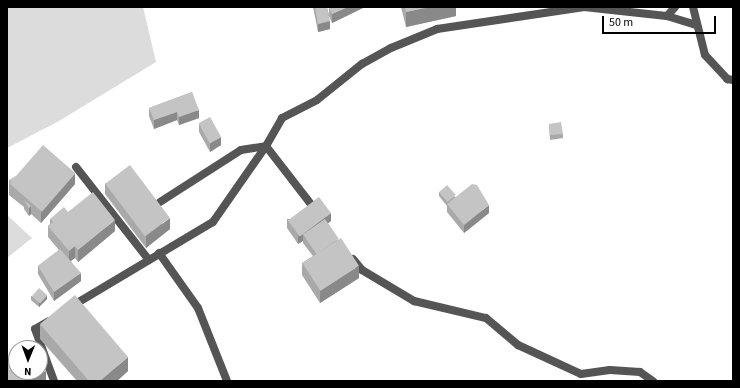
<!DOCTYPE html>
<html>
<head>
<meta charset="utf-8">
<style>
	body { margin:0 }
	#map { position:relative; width:740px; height:388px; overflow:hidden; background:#fff; font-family:"Source Sans 3",sans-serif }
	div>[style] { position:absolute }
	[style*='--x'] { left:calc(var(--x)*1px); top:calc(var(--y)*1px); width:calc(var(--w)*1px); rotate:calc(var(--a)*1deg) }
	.green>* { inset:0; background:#dcdcdc }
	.minor>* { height:8px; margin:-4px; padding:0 4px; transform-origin:4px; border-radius:4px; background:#555 }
	.wall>* { inset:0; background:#a9a9a9 }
	.shaded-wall>* { inset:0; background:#898989 }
	.building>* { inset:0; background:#c4c4c4; transform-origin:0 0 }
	span { translate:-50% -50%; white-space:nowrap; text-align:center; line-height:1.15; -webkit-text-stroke:3px #fff; paint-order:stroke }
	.frame { position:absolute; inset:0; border:8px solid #000; pointer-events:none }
	.north { position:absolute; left:8px; top:340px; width:40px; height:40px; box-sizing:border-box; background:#fff; border:1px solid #999; border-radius:50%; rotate:181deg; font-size:11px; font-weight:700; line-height:16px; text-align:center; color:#000 }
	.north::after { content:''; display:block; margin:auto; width:14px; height:18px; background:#000; clip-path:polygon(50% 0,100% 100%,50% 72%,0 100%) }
	.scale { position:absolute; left:602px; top:16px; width:114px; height:18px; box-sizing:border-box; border:2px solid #000; border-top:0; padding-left:5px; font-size:12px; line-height:14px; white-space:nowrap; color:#000; -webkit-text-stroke:3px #fff; paint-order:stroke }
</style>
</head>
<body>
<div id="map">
	<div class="green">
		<div style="clip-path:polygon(143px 7px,156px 62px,59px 121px,7px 148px,7px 8px)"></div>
		<div style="clip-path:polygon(7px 215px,32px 238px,7px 258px)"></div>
	</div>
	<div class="minor">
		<div style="--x:693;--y:7;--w:49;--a:76"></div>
		<div style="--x:705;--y:55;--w:33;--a:47"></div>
		<div style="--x:727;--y:79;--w:6;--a:9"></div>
		<div style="--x:667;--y:16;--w:12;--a:-48"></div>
		<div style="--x:76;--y:167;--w:118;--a:51.9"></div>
		<div style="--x:160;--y:202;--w:96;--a:-32.7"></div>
		<div style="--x:241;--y:150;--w:25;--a:-9"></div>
		<div style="--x:317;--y:212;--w:83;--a:-127.7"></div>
		<div style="--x:266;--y:146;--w:32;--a:-60"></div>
		<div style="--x:282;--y:118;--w:39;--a:-27"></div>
		<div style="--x:317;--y:100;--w:58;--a:-38.7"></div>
		<div style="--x:362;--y:64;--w:33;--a:-29"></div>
		<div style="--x:391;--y:48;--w:50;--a:-22.4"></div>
		<div style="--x:437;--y:29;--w:149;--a:-8.5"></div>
		<div style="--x:584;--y:7;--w:83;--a:6.2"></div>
		<div style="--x:667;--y:16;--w:31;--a:17"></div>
		<div style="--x:159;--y:253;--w:67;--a:54.7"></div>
		<div style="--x:198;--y:308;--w:79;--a:68.3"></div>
		<div style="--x:353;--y:259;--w:14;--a:51"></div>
		<div style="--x:362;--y:270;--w:61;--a:30.8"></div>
		<div style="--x:414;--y:301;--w:74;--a:13.3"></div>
		<div style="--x:486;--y:318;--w:42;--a:40.2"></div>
		<div style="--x:518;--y:345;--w:69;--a:24.7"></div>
		<div style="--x:581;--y:374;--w:29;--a:-8"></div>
		<div style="--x:610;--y:370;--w:30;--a:4"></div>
		<div style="--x:640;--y:372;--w:16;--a:35"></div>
		<div style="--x:72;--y:306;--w:164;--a:-30.8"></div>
		<div style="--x:213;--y:222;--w:93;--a:-55.1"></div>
		<div style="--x:49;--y:321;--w:16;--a:150"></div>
		<div style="--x:35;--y:329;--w:55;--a:69.9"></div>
	</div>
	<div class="wall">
		<div style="clip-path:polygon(313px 7px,327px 7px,329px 15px,329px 7px,365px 7px,332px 23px,329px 16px,330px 29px,318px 32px)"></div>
		<div style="clip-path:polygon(401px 7px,456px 7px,456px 16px,406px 27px)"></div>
		<div style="clip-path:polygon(192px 92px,199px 118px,179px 125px,177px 120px,154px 129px,149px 116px,149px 108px)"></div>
		<div style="clip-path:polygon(199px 124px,221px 145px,210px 152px,199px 132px)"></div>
		<div style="clip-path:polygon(549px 124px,563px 134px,563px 138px,550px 140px)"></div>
		<div style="clip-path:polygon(9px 180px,75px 184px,41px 223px,31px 214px,29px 216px,24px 209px,24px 207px,9px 195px)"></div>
		<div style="clip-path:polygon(105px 183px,170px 229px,146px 248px,105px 194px)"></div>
		<div style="clip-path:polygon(439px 192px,456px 197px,489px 213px,464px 233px,447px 212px,447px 206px,439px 196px)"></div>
		<div style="clip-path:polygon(68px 212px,115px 231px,78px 262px,75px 258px,71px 261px,81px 281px,54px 301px,38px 274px,38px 266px,59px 250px,48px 237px,48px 226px,50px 224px,50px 219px)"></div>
		<div style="clip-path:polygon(287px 219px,331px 221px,328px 223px,359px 278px,320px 303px,302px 275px,302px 263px,313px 256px,303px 243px,303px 241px,298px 244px,287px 228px)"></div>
		<div style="clip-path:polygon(31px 296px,47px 299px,39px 307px,31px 300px)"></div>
		<div style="clip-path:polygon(40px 324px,128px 371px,117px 381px,77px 381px,40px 339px)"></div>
	</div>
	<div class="shaded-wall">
		<div style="clip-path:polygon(348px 7px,365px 7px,332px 23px,332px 14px)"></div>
		<div style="clip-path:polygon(430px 7px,456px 7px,456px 16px,406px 27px,406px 12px)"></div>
		<div style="clip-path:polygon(330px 21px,330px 29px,318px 32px,318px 24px)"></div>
		<div style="clip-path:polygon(199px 110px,199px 118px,179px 125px,179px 117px)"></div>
		<div style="clip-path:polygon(177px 112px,177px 120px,154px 129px,154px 120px)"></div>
		<div style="clip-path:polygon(221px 137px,221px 145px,210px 152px,210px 143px)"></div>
		<div style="clip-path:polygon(75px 173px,75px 184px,41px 223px,41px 211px)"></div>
		<div style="clip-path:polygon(489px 205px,489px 213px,464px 233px,464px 225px)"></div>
		<div style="clip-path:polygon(31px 206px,31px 214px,29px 216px,29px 208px)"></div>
		<div style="clip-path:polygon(331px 213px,331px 221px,306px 239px,303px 234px,303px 241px,298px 244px,298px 236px)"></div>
		<div style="clip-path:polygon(170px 218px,170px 229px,146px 248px,146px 236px)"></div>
		<div style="clip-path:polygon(115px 220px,115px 231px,78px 262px,78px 250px)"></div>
		<div style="clip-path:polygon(75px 246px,75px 258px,69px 262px,69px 251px)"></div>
		<div style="clip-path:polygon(359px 266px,359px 278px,320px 303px,320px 291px)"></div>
		<div style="clip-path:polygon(81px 273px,81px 281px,54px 301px,54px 292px)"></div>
		<div style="clip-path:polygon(47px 295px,47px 299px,39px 307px,39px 303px)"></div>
		<div style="clip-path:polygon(128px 357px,128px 371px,117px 381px,100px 381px)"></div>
		<div style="clip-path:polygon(46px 371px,46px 381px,26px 381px)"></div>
	</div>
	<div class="building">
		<div style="clip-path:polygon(315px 7px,327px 7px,330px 21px,318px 24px)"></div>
		<div style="clip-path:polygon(329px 7px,348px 7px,332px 14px)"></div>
		<div style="clip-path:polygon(405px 7px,430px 7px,406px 12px)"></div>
		<div style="clip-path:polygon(192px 92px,199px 110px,179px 117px,177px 112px,154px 120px,149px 108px)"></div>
		<div style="left:210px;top:117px;width:23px;height:13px;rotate:61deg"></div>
		<div style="clip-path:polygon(561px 122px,563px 134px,550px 135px,549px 124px)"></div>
		<div style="left:43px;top:145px;width:43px;height:51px;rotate:41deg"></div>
		<div style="left:130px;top:165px;width:66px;height:31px;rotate:53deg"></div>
		<div style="clip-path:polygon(17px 175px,11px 182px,9px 180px)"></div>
		<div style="clip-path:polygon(472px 184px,477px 185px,489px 205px,464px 225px,447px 204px)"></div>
		<div style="left:447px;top:185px;width:13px;height:11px;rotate:48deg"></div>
		<div style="clip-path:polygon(93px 192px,115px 220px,78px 250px,75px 246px,69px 251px,48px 226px,53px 222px,50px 219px,64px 207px,68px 212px)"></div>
		<div style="left:319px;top:197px;width:20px;height:39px;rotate:53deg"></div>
		<div style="clip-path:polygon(24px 200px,31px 206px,29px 208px)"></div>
		<div style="left:325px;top:219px;width:24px;height:27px;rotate:55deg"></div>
		<div style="left:341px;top:238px;width:33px;height:46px;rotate:57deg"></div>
		<div style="clip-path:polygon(60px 249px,81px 273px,54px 292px,38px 266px)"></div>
		<div style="left:39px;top:288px;width:11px;height:11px;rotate:41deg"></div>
		<div style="clip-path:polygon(75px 295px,128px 357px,100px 381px,89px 381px,40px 324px)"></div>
		<div style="clip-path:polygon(16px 356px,16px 372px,40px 372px,40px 359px,46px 371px,26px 381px,7px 381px,7px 360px)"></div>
	</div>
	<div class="frame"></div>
	<div class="north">N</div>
	<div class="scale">50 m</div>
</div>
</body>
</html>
